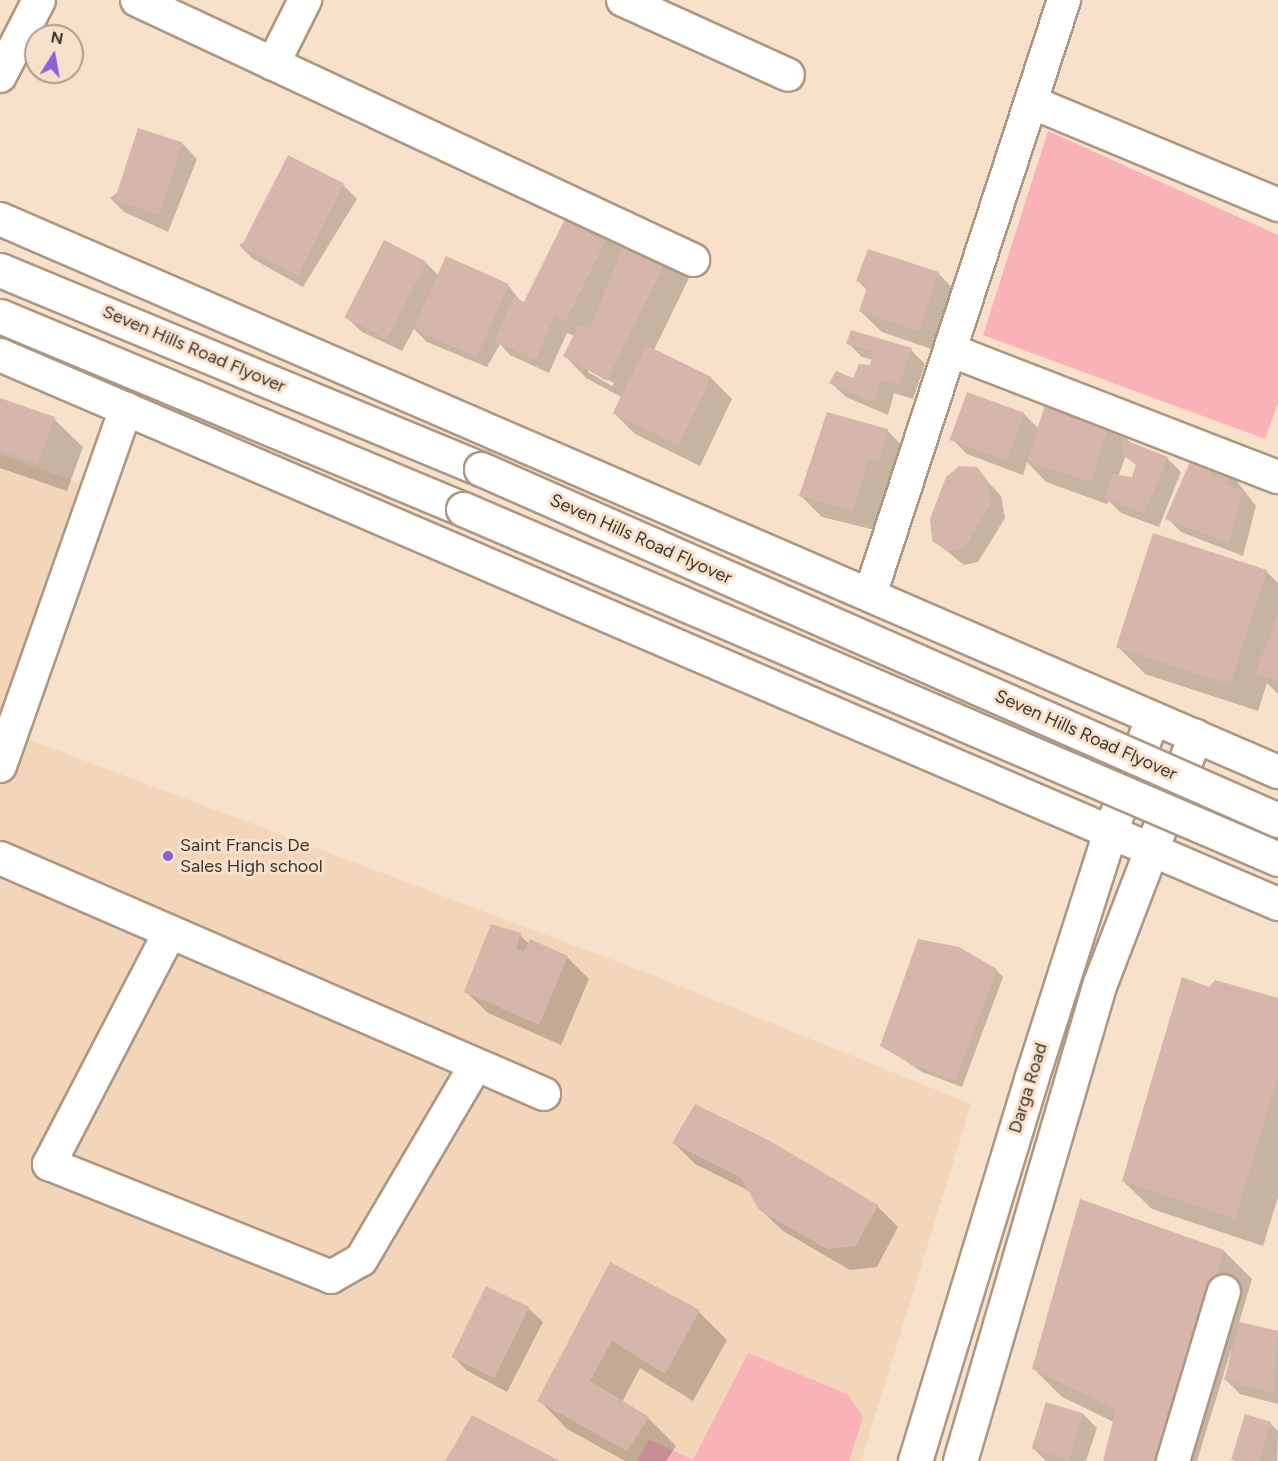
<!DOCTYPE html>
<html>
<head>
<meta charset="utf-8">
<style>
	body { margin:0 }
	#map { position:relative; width:1278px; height:1461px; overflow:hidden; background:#f8e1ca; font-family:Figtree,sans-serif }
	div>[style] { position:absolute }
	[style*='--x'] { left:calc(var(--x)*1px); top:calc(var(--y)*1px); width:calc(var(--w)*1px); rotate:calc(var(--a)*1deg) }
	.built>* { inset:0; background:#f3d5b9 }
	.green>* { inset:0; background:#f9b2b7 }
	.shadow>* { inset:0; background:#0003 }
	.building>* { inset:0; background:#d6b6ab; transform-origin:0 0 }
	.roads { filter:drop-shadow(2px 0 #ad9782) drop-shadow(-2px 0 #ad9782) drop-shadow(0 2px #ad9782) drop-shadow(0 -2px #ad9782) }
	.minor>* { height:32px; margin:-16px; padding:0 16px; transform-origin:16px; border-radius:16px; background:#fff }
	.major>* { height:33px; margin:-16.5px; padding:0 16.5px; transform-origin:16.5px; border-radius:16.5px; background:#fff }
	.highway>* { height:33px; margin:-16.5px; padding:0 16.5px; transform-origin:16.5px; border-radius:16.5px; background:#fff }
	.bridges { filter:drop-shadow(2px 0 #ad9782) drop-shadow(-2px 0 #ad9782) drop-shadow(0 2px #ad9782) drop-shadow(0 -2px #ad9782) }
	.highway-bridge>* { height:33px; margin:-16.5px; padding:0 16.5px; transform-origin:16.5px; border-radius:16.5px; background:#fff }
	.dots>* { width:16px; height:16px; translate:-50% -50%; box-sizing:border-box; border:3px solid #f8e1ca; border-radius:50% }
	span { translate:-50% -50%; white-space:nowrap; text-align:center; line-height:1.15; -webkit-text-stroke:6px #f8e1ca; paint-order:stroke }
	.street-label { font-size:18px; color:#3e352c }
	.poi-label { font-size:18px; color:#3e352c }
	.left { translate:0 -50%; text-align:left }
	.north { position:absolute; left:24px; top:24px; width:60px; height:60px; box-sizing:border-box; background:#f8e1ca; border:2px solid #ae9c8b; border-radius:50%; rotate:11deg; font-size:16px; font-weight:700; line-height:24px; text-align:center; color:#3e352c }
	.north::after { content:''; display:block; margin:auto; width:21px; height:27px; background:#8a61db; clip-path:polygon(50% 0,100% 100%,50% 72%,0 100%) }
</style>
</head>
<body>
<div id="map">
	<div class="built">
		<div style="clip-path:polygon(0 455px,115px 495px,22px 737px,650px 974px,971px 1104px,861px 1461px,0 1461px)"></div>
	</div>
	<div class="green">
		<div style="clip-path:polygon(1048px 131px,1278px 235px,1278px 403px,1265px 439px,983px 335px)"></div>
		<div style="clip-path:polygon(748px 1353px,847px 1394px,863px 1417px,849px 1461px,637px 1461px,649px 1439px,693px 1460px)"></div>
	</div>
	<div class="shadow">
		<div style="clip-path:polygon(183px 144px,197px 159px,168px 232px,124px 212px,110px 198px)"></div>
		<div style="clip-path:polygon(343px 185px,357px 199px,303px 287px,253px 259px,239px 245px)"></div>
		<div style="clip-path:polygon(evenodd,609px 233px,625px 248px,668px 257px,689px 278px,654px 350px,711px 378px,732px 399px,700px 466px,635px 434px,614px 413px,621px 397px,586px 378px,565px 356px,575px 336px,567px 333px,549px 373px,510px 355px,500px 344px,487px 367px,427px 342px,414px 329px,402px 351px,362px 332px,347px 318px,426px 263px,438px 275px,447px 258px,509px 286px,521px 302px,531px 306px,609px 233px,588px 369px,614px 383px,612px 386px,588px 372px,588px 369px)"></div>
		<div style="clip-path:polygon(938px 273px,959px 295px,940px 352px,882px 332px,860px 311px,867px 290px,858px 281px)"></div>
		<div style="clip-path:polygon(848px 343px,911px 350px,925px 364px,913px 399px,894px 393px,888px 415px,846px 397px,831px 383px,854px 380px,871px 367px,873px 360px,862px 357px)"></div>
		<div style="clip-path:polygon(0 399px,54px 419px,83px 447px,67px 491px,0 468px)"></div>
		<div style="clip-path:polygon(evenodd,1024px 414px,1038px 428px,1109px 421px,1131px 443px,1167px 458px,1181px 472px,1159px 527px,1121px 513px,1109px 501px,1107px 504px,1046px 482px,1027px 462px,1023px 475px,967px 454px,953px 440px,1024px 414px,1126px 455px,1137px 466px,1133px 479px,1118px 477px,1126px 455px)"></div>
		<div style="clip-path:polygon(887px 430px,908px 452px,901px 481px,891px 479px,875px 530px,822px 517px,801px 496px)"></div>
		<div style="clip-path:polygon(1209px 466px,1218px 475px,1229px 471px,1256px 506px,1243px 556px,1181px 532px,1167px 518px)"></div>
		<div style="clip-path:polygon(976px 469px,1001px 496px,1005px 518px,978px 562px,964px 565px,933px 540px)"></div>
		<div style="clip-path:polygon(1154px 535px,1267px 572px,1278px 583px,1278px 694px,1267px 683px,1258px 711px,1145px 674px,1117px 646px)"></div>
		<div style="clip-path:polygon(520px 935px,529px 944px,567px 957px,589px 979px,561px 1045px,488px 1013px,466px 992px)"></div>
		<div style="clip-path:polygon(996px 970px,1003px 977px,962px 1087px,922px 1072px,882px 1045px)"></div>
		<div style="clip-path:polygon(1210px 988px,1278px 999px,1278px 1197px,1263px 1246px,1152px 1209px,1123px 1181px)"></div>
		<div style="clip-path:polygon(674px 1143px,877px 1206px,898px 1227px,877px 1267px,850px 1270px,783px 1231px,760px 1209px,751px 1192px,695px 1164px)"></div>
		<div style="clip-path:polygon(1224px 1251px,1252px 1279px,1239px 1323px,1278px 1333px,1278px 1404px,1240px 1394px,1226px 1380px,1232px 1347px,1197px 1461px,1104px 1461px,1114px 1422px,1062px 1397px,1034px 1369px)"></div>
		<div style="clip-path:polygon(610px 1264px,699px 1312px,727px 1340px,693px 1401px,640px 1368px,622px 1402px,648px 1418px,676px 1446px,666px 1461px,625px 1461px,567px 1429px,539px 1400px)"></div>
		<div style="clip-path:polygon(528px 1308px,543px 1322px,507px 1392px,466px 1370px,452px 1355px)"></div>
		<div style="clip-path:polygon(1047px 1404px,1083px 1414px,1097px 1428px,1086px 1461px,1046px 1461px,1034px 1449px)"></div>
		<div style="clip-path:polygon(1270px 1423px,1278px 1431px,1277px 1461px,1234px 1461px)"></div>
	</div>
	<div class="building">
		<div style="left:138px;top:128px;width:47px;height:76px;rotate:18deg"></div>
		<div style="left:288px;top:155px;width:63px;height:103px;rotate:27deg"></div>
		<div style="clip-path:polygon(569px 211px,610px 231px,565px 322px,555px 316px,535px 360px,494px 341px,514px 297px,524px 302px)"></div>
		<div style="left:384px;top:240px;width:48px;height:87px;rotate:27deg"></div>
		<div style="clip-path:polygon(626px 240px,669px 255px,607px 381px,563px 356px,579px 325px,590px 328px)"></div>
		<div style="clip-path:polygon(868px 249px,939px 272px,919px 331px,859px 311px,868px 285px,856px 281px)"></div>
		<div style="left:446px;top:256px;width:69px;height:80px;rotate:24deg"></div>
		<div style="clip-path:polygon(851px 330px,912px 348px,899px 385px,880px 380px,874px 402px,829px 383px,836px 371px,853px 378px,859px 364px,870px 365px,874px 351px,846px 344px)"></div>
		<div style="left:646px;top:345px;width:73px;height:76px;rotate:26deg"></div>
		<div style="left:967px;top:392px;width:61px;height:51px;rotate:20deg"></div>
		<div style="clip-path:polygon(0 398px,55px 417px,38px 464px,0 451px)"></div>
		<div style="left:1046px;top:401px;width:67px;height:64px;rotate:17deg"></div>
		<div style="clip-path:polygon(827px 412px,888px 429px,880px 461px,869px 458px,853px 510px,799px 496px)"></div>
		<div style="clip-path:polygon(1122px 439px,1168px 457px,1144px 513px,1105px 499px,1112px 474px,1132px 477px,1136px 465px,1123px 455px)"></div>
		<div style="clip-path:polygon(1192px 457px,1210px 464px,1213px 483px,1220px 465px,1230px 469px,1226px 485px,1243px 491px,1229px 543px,1165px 519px)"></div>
		<div style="clip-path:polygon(959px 466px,977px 467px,987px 480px,991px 503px,964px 548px,948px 551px,932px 541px,930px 519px,946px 477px)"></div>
		<div style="left:1153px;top:533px;width:120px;height:120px;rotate:18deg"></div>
		<div style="clip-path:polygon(1278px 615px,1278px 682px,1255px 673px)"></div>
		<div style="clip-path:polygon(491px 924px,521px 933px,516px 948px,524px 952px,530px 939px,568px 956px,539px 1025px,464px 992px)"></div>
		<div style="clip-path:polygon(918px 939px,959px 947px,997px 969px,955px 1081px,913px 1065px,880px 1046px)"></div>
		<div style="clip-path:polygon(1182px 977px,1209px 987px,1215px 980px,1278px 998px,1278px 1077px,1235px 1219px,1122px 1181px)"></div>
		<div style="clip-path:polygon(695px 1104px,770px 1141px,878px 1205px,856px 1246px,827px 1249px,759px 1210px,741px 1178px,672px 1143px)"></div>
		<div style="clip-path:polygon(1080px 1199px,1224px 1250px,1161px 1461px,1103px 1461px,1116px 1409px,1032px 1369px)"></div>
		<div style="clip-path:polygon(610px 1262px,700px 1310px,665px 1374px,612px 1341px,590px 1381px,649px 1417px,627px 1451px,537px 1401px)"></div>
		<div style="left:486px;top:1286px;width:48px;height:79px;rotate:26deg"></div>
		<div style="clip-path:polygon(1240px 1322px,1278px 1331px,1274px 1393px,1224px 1380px)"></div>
		<div style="left:1046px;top:1402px;width:39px;height:49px;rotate:17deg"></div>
		<div style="clip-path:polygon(1245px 1414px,1271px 1422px,1259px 1461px,1231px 1460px)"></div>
		<div style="clip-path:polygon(472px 1415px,560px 1461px,445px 1461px)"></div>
	</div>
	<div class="roads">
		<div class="minor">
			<div style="--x:137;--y:0;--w:614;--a:25.06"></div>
			<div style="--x:623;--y:0;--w:181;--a:24.4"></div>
			<div style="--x:273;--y:64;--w:72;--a:-63.4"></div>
			<div style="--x:0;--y:76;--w:85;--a:-62.8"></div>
			<div style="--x:1031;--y:102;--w:268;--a:22.6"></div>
			<div style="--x:0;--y:219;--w:1393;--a:23.4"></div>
			<div style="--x:950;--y:350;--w:352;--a:21.2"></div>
			<div style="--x:0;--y:355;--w:1391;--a:23.25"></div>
			<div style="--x:870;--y:595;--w:626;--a:-71.94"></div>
			<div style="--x:0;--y:766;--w:379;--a:-70.6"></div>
			<div style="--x:0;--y:858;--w:593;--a:23.45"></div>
			<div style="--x:170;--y:932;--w:262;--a:117.5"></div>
			<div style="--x:49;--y:1164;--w:304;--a:21.8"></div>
			<div style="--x:331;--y:1277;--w:34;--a:-30"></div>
			<div style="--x:361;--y:1260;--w:226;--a:-59.5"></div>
			<div style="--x:1173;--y:1461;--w:177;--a:-73.3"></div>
		</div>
		<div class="major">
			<div style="--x:915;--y:1461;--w:399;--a:-73.1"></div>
			<div style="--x:1031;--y:1079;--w:259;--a:-72.3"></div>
			<div style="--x:1110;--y:832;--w:121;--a:-69.8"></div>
			<div style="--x:960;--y:1461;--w:498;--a:-73.7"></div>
			<div style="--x:1100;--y:983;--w:265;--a:-69"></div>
		</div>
		<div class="highway">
			<div style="--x:0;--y:270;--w:521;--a:22.48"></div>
			<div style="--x:0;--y:316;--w:502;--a:22.63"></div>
		</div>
	</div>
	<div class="bridges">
		<div class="highway-bridge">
			<div style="--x:481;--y:469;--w:871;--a:23.77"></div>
			<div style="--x:463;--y:509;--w:887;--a:23.24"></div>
		</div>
	</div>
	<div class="dots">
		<div style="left:168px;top:856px;background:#8a61db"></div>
	</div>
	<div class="street-label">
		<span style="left:194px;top:349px;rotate:23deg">Seven Hills Road Flyover</span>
		<span style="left:641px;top:539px;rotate:24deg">Seven Hills Road Flyover</span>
		<span style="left:1086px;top:735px;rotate:24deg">Seven Hills Road Flyover</span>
		<span style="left:1028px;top:1088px;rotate:-73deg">Darga Road</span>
	</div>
	<div class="poi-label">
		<span class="left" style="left:180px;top:856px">Saint Francis De<br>Sales High school</span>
	</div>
	<div class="north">N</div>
</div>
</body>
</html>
